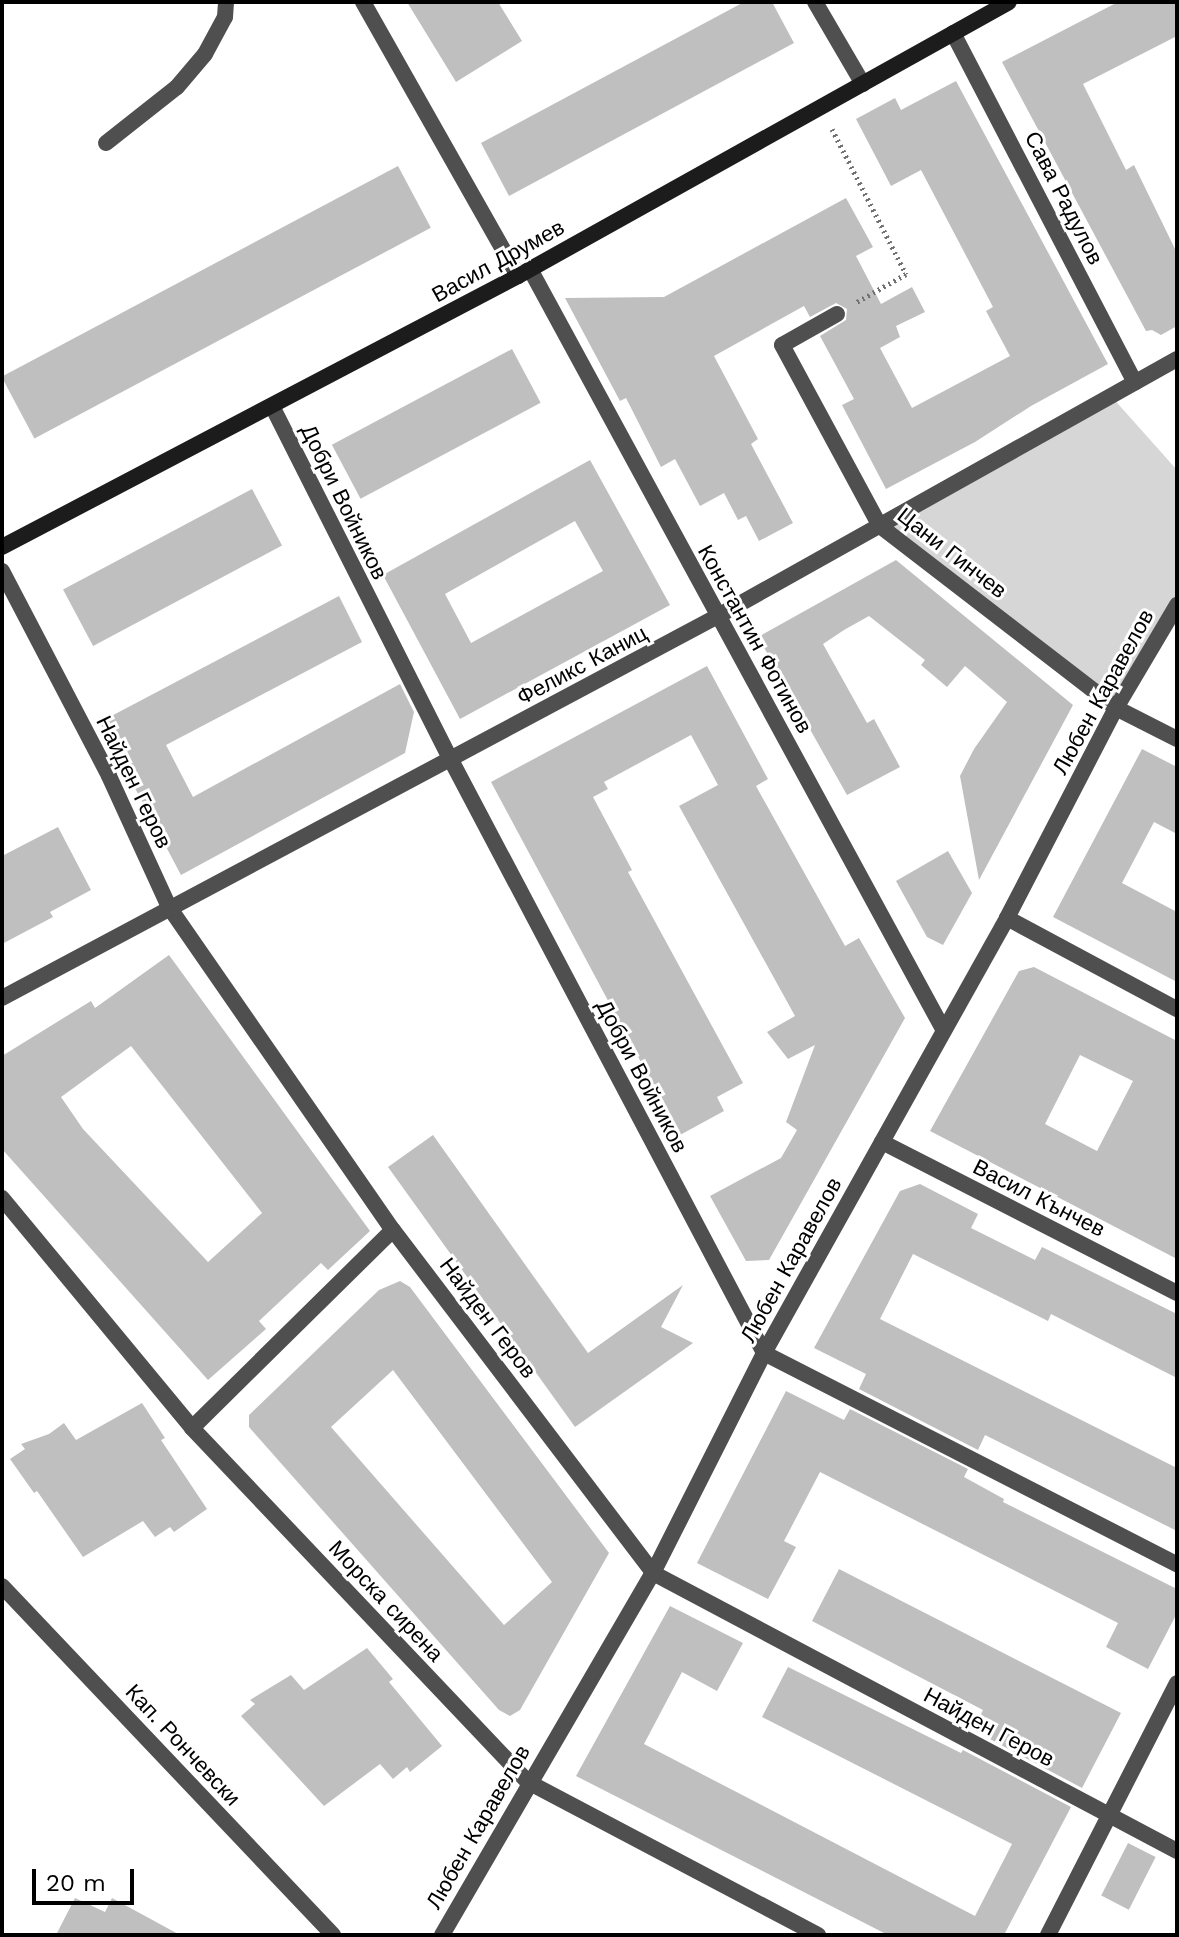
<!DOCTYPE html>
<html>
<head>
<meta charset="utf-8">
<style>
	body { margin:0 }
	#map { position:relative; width:1179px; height:1937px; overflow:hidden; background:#fff; font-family:"Work Sans",sans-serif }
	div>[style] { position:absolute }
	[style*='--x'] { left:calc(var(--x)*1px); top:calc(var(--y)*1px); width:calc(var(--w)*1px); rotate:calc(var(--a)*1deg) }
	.green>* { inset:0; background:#d6d6d6 }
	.building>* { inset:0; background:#bfbfbf; transform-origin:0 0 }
	.path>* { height:5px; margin-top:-2.5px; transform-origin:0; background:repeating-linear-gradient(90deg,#717171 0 2px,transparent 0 6px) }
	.lane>* { height:16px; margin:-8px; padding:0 8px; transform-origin:8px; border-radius:8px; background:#4f4f4f }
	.street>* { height:16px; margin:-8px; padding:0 8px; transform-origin:8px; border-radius:8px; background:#4f4f4f }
	.secondary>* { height:16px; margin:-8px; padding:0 8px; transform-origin:8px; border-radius:8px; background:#1c1c1c }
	span { translate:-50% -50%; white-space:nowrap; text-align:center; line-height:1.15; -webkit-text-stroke:6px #fff; paint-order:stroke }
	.street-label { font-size:22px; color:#000 }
	.frame { position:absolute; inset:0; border:4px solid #000; pointer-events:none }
	.scale { position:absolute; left:32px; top:1869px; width:102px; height:36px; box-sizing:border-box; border:4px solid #000; border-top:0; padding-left:10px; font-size:24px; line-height:28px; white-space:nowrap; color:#000; -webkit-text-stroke:6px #fff; paint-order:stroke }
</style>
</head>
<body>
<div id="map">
	<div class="green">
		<div style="clip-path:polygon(1111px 396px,1177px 470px,1177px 605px,1116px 708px,880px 526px)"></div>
	</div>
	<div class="building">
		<div style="clip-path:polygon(407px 2px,498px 2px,522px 41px,456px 82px)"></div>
		<div style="clip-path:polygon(744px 2px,772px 2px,794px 43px,509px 196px,481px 143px)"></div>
		<div style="clip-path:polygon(1118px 2px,1177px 2px,1177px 36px,1083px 84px,1126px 170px,1134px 165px,1177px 253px,1177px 326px,1161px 335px,1152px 330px,1146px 331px,1002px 62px)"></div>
		<div style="clip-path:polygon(956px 81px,1108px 364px,1031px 406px,975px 442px,886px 489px,842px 405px,854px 399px,820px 336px,846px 320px,847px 309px,836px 303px,810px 317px,804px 306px,714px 356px,758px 439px,751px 444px,793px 523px,759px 541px,746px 516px,738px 520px,724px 493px,700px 506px,675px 459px,661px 467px,626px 398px,620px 401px,565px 298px,664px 297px,846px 198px,873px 247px,856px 256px,881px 304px,912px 287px,925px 312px,896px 326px,900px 337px,880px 348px,912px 408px,1010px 356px,986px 311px,993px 307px,921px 170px,891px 186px,856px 119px,895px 98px,901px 110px)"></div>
		<div style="left:398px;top:166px;width:70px;height:449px;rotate:62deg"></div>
		<div style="left:512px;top:349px;width:61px;height:204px;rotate:62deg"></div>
		<div style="clip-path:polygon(evenodd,590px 460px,670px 605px,460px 719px,383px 575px,590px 460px,575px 521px,603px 571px,471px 643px,445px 594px,575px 521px)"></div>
		<div style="left:252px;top:489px;width:64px;height:214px;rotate:62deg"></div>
		<div style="clip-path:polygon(896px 560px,1073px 705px,979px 880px,960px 776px,974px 749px,1007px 702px,965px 666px,947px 687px,921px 665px,925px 660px,869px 616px,844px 630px,823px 644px,867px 723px,874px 719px,900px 767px,847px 795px,758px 637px)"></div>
		<div style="clip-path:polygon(339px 596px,362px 642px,166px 745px,193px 797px,400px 684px,414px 712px,405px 753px,181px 875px,100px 722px)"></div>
		<div style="clip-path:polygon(707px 666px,768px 779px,756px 786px,845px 946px,859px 938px,905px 1018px,769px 1260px,746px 1261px,710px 1196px,781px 1158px,797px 1130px,786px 1122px,815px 1045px,788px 1059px,767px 1032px,795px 1016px,679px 806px,718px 785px,691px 735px,604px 782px,608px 789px,593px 797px,632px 870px,628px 872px,743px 1083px,717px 1097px,724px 1111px,680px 1135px,491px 782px)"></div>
		<div style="clip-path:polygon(1142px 749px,1177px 767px,1177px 834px,1154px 822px,1122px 883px,1177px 912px,1177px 982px,1053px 917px)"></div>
		<div style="clip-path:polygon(58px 827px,91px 890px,50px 912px,53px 917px,2px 944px,2px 856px)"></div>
		<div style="clip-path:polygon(948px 851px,972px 893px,943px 945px,927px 937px,896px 881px)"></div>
		<div style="clip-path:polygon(evenodd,169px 955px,370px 1231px,328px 1270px,321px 1263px,259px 1321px,266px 1329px,208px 1380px,2px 1149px,2px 1056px,91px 1001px,95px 1008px,169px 955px,131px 1046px,262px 1213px,208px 1262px,83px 1129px,61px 1097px,131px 1046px)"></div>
		<div style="clip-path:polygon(evenodd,1034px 967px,1177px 1041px,1177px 1259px,930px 1131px,1019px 971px,1034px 967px,1080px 1055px,1133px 1081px,1097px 1151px,1045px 1124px,1080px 1055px)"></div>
		<div style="clip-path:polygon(433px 1135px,588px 1353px,683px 1285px,661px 1327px,693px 1343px,575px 1427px,388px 1167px)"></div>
		<div style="clip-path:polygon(920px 1184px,978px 1214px,971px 1228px,1035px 1260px,1042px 1247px,1177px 1314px,1177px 1378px,1051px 1314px,1048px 1321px,913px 1254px,880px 1319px,1177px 1468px,1177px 1531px,985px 1435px,978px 1450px,859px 1389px,866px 1374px,814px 1348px,900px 1191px)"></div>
		<div style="clip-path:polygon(evenodd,400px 1281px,410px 1287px,609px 1553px,520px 1710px,510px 1716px,499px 1710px,249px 1427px,249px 1415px,379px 1290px,400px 1281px,393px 1370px,552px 1582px,504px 1625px,331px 1427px,393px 1370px)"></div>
		<div style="clip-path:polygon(786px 1391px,844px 1420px,850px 1409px,968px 1469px,964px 1477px,1004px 1499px,1003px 1502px,1177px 1589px,1177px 1613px,1148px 1669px,1106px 1647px,1118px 1623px,820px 1472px,784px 1541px,796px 1547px,768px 1599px,697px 1563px)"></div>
		<div style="clip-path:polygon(142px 1403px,165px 1438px,161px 1440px,207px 1509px,174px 1532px,170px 1527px,155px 1537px,143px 1521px,83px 1557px,37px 1491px,34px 1493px,10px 1459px,25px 1449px,21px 1444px,49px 1434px,64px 1423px,76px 1440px)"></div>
		<div style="clip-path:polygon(839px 1569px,1121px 1713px,1082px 1788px,973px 1730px,983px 1710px,812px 1621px)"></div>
		<div style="clip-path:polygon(670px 1606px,743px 1643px,717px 1691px,682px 1672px,644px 1744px,975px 1916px,1012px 1844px,762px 1717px,788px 1667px,961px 1753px,963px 1750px,1071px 1807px,1005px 1933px,1009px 1935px,888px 1935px,576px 1776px)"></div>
		<div style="clip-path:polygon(367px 1648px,393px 1679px,389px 1682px,442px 1746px,410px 1772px,407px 1767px,393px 1779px,380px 1764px,324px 1806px,241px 1716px,255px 1704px,250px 1700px,291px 1675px,304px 1690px)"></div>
		<div style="left:1128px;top:1843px;width:31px;height:59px;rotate:27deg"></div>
		<div style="clip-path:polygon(75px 1898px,105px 1912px,112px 1898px,180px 1935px,56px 1935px)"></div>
	</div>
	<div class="path">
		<div style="--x:832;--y:129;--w:163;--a:63"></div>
		<div style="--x:906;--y:274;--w:59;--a:150.4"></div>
	</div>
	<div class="lane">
		<div style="--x:106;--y:143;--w:90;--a:-38.3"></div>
		<div style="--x:177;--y:87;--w:43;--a:-49.7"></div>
		<div style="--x:205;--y:54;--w:42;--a:-61.6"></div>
		<div style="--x:225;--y:17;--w:15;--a:-86"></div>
	</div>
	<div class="street">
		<div style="--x:363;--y:2;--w:315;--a:60.5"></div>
		<div style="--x:815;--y:2;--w:95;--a:59.7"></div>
		<div style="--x:953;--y:33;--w:394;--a:62.5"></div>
		<div style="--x:530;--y:269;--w:865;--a:61.48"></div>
		<div style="--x:837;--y:314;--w:63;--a:150.6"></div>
		<div style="--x:782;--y:345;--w:206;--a:61.6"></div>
		<div style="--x:880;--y:526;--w:298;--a:37.6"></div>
		<div style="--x:1116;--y:708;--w:68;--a:26.9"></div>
		<div style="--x:272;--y:406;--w:397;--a:63.2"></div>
		<div style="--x:451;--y:760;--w:671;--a:62.17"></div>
		<div style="--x:764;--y:1353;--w:464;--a:27.1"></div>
		<div style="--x:2;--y:571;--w:231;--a:62.4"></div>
		<div style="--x:109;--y:776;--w:144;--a:65.4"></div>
		<div style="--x:169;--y:907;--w:393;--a:55.3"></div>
		<div style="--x:393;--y:1230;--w:430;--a:52.8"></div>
		<div style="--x:653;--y:1573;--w:593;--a:27.95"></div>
		<div style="--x:1007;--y:918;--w:193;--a:28.2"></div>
		<div style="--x:2;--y:998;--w:812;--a:-28.08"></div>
		<div style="--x:718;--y:616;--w:526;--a:-29.25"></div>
		<div style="--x:882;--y:1142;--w:331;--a:27.1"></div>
		<div style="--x:2;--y:1198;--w:298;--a:50.4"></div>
		<div style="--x:192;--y:1428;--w:488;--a:46.5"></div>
		<div style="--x:528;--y:1782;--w:328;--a:27.8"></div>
		<div style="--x:192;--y:1428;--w:282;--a:-44.6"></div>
		<div style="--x:2;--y:1586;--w:481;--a:46.5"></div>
		<div style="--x:442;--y:1935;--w:419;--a:-59.8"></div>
		<div style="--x:653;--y:1573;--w:246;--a:-63.2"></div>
		<div style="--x:764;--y:1353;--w:498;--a:-60.8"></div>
		<div style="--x:1007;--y:918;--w:237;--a:-62.6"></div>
		<div style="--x:1116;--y:708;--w:120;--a:-59.4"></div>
		<div style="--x:1048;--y:1935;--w:283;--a:-62.9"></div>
	</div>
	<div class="secondary">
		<div style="--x:2;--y:547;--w:583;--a:-27.71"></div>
		<div style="--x:518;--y:276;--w:562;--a:-29.16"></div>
	</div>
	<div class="street-label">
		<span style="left:1064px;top:198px;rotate:63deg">Сава Радулов</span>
		<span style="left:498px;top:261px;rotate:-29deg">Васил Друмев</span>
		<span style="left:344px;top:502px;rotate:64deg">Добри Войников</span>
		<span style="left:952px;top:553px;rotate:38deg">Цани Гинчев</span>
		<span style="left:755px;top:639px;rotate:61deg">Константин Фотинов</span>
		<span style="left:582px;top:665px;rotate:-28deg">Феликс Каниц</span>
		<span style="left:1103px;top:692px;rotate:-61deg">Любен Каравелов</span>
		<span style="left:134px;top:782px;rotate:64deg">Найден Геров</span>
		<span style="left:642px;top:1076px;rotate:62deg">Добри Войников</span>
		<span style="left:1039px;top:1198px;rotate:27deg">Васил Кънчев</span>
		<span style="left:791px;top:1260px;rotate:-61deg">Любен Каравелов</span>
		<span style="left:488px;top:1318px;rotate:53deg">Найден Геров</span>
		<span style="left:386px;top:1601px;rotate:47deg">Морска сирена</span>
		<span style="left:989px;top:1727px;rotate:28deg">Найден Геров</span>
		<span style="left:183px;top:1745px;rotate:47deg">Кап. Рончевски</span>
		<span style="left:478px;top:1827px;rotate:-60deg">Любен Каравелов</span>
	</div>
	<div class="frame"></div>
	<div class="scale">20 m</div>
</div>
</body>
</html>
